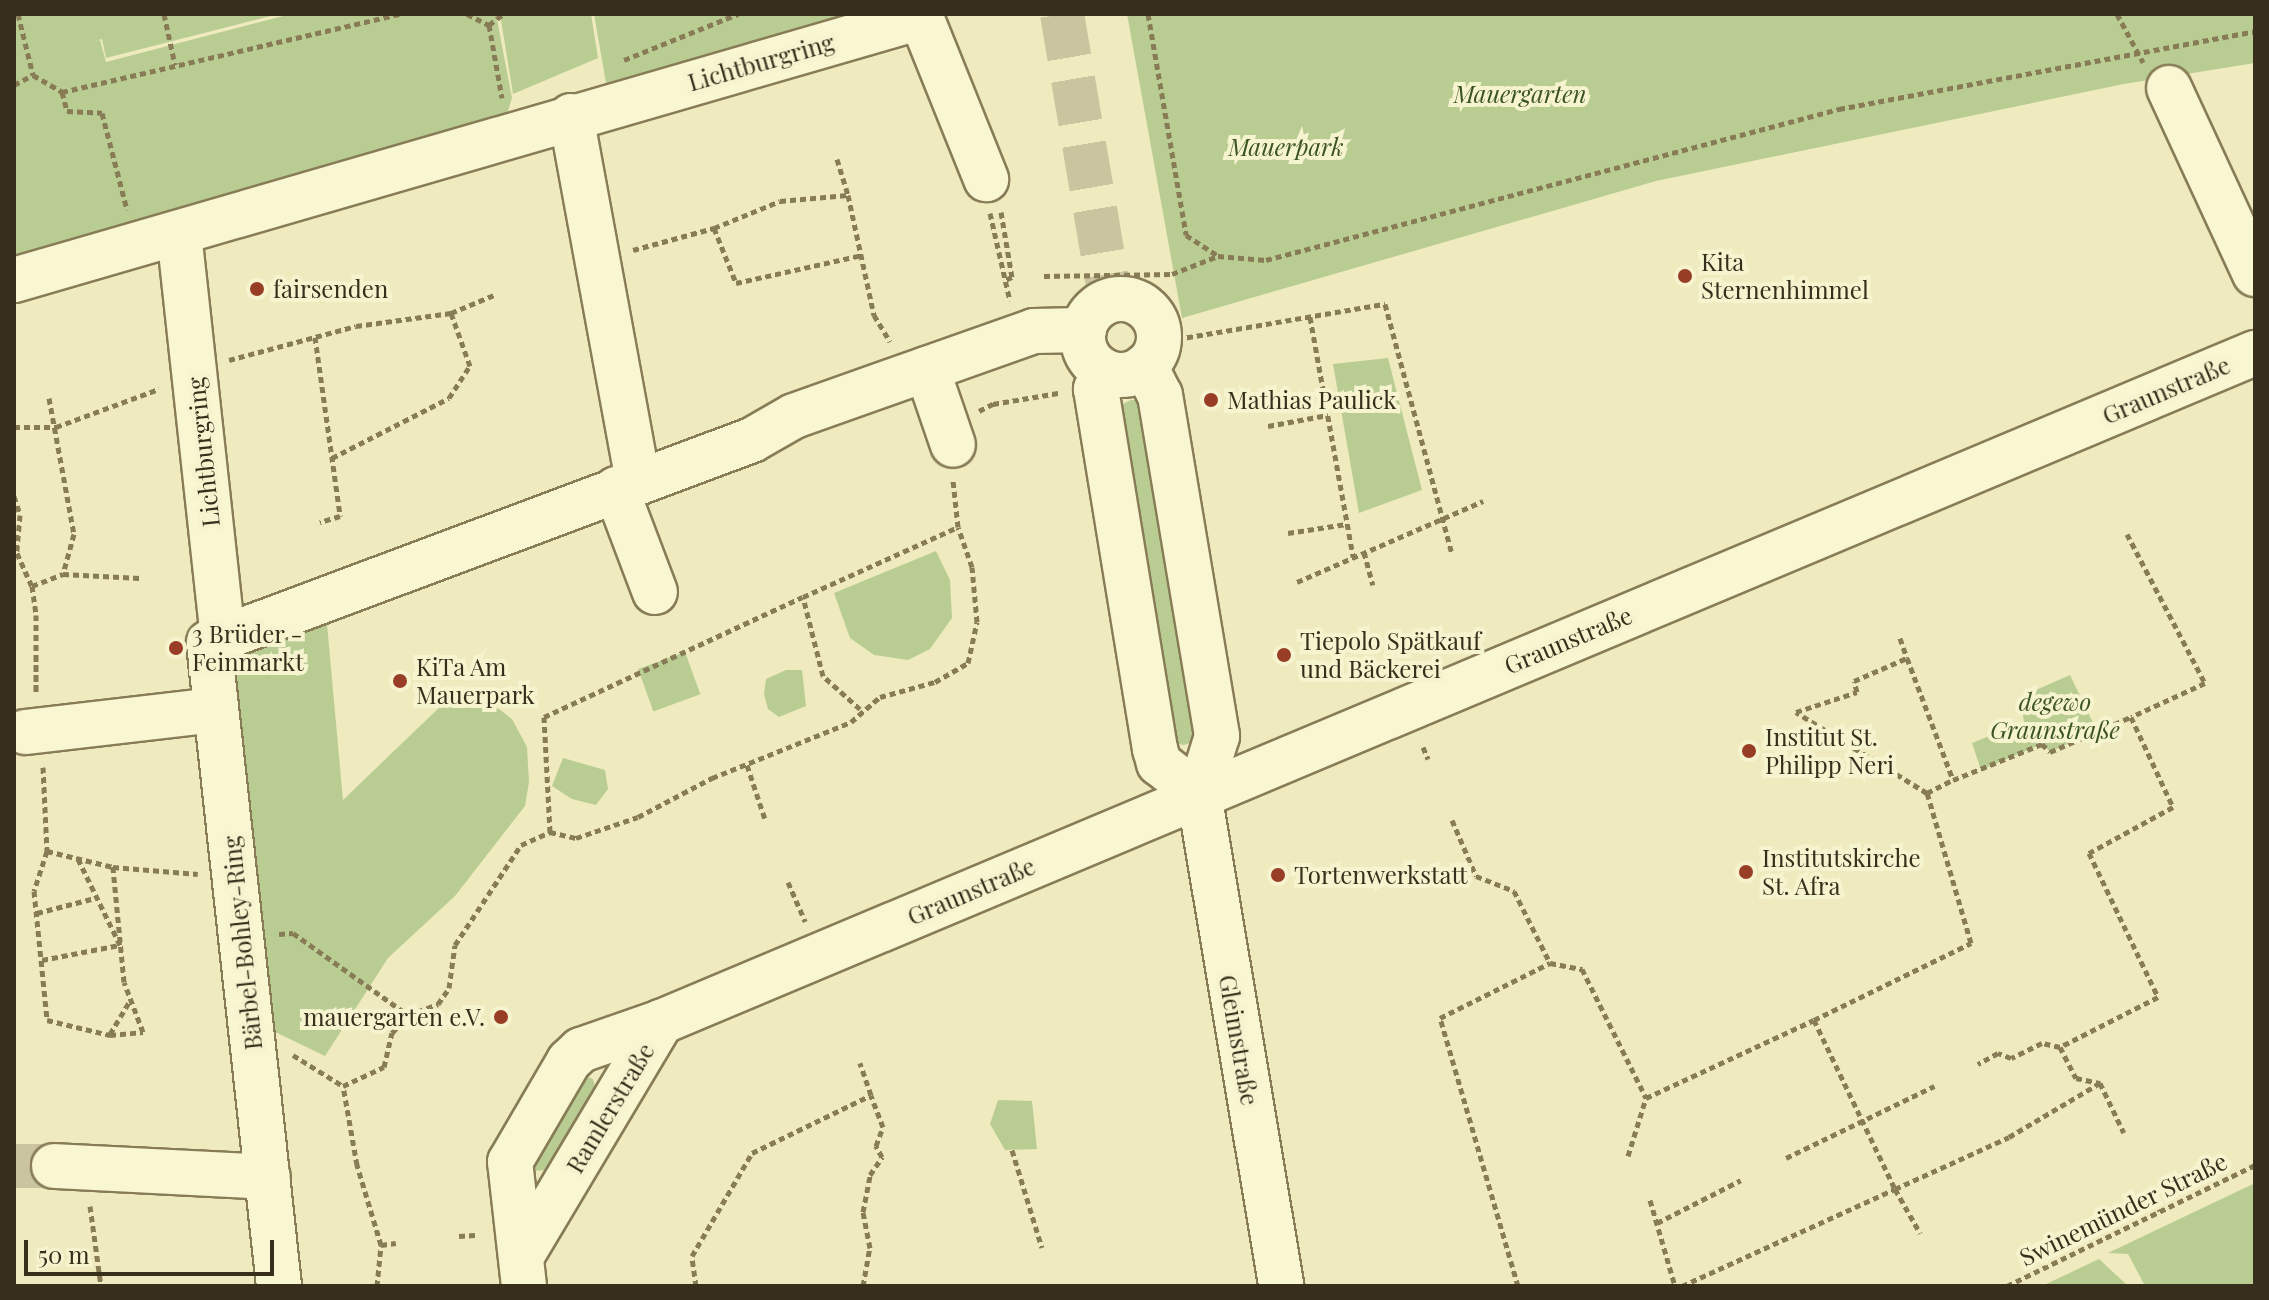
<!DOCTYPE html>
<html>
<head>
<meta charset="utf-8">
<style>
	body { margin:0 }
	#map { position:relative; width:2269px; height:1300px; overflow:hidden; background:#efebbf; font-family:"Playfair Display",serif }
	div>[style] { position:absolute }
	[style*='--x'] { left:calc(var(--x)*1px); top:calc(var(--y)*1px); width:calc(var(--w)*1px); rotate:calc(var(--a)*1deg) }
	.green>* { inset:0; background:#b9cd93; transform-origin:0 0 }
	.minor-tunnel>* { height:44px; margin-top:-22px; transform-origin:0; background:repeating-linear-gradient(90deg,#cac59e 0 44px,transparent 0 66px) }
	.path>* { height:5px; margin-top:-2.5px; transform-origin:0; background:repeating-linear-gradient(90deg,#887c57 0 6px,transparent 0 10px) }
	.roads { filter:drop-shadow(2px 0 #887c57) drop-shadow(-2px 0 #887c57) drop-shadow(0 2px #887c57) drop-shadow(0 -2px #887c57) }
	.minor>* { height:44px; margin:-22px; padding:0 22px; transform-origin:22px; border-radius:22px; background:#f9f6d2 }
	.minor>.ring { margin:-22px; padding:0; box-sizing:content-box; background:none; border:44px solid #f9f6d2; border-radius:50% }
	.dots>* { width:22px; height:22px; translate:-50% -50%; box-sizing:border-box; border:4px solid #f6f3cf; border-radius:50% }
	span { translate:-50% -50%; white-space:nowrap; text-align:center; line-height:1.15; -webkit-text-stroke:8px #f6f3cf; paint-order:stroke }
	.street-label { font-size:24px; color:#372f1c }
	.park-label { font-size:24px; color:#3c5422; font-style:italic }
	.poi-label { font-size:24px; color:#372f1c }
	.left { translate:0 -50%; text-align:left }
	.right { translate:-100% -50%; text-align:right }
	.frame { position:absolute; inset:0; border:16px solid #372f1c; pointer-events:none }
	.scale { position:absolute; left:24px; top:1240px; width:250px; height:36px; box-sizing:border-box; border:4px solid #372f1c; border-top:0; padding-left:10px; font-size:24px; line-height:28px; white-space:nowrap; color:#372f1c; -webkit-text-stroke:6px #f6f3cf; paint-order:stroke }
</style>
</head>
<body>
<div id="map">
	<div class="green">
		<div style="clip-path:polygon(14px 14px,279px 14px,106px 58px,102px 39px,94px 41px,100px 40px,106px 62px,291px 14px,496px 14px,512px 98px,507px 114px,14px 259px)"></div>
		<div style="clip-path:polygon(500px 14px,591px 14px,598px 58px,513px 94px)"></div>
		<div style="clip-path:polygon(594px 14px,865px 14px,606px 83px)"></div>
		<div style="clip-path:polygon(1127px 14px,2255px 14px,2255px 63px,2124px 84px,1656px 181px,1182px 318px)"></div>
		<div style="clip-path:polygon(1388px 358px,1422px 490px,1359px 513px,1333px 364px)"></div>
		<div style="clip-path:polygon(1131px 400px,1139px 400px,1203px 713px,1193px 742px,1184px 745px,1174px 743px,1116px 407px)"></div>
		<div style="clip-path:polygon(936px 551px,950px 580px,952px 618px,930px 649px,908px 660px,874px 655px,850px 638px,834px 593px)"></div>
		<div style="clip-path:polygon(327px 624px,343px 800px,446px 701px,499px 709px,512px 719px,527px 747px,529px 782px,525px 806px,455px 896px,388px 958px,325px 1056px,269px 1029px,234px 681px,248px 654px)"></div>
		<div style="left:685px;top:652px;width:45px;height:50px;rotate:70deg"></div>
		<div style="clip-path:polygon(786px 670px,802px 670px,806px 706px,779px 717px,768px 709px,764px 694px,766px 679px)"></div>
		<div style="clip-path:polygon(2070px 675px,2097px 731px,2050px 752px,2042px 744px,1981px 770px,1972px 743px,2024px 722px,2020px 697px)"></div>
		<div style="clip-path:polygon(563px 758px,605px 770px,608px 789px,596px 805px,572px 799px,552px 786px)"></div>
		<div style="clip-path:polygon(583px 1075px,593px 1079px,596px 1091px,548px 1170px,533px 1171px,528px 1165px)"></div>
		<div style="clip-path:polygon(998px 1100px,1032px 1101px,1037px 1149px,1005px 1150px,990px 1124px)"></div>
		<div style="clip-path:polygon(2255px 1183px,2255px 1286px,2145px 1286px,2128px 1254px,2108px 1253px)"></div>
		<div style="clip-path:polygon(2099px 1259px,2128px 1286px,2042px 1286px)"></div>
	</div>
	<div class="minor-tunnel">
		<div style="--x:1062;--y:14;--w:282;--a:80.4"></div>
		<div style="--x:14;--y:1166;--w:40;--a:0"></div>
	</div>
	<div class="path">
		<div style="--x:18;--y:14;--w:63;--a:76.2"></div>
		<div style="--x:33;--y:75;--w:34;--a:30"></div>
		<div style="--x:62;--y:92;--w:346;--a:-13"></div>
		<div style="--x:164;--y:14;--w:52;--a:77.8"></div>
		<div style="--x:467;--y:14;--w:25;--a:27"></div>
		<div style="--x:489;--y:25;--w:74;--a:79.9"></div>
		<div style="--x:1148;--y:14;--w:224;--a:80.2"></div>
		<div style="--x:1186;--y:235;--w:37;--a:33"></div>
		<div style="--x:2117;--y:14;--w:55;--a:61.6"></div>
		<div style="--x:489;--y:25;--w:18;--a:-38"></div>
		<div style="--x:624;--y:60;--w:123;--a:-22"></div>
		<div style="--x:14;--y:85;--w:21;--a:-28"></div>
		<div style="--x:62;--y:92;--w:20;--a:75"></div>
		<div style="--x:67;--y:111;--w:35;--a:3"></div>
		<div style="--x:102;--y:113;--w:100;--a:75.5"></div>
		<div style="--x:837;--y:159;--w:38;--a:73"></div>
		<div style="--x:1001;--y:212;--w:66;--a:80.4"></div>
		<div style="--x:1012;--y:277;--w:10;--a:156"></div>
		<div style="--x:990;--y:213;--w:90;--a:77.2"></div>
		<div style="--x:714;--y:228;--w:59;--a:68.2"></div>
		<div style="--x:736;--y:283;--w:129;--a:-12.5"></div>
		<div style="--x:633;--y:250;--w:84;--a:-15.2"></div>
		<div style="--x:714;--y:228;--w:71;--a:-22.2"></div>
		<div style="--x:780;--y:201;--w:68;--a:-5"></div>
		<div style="--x:848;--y:195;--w:123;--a:77.8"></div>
		<div style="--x:874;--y:315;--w:31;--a:59"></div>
		<div style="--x:1044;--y:276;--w:128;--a:-0.9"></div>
		<div style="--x:1172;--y:274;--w:49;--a:-21.4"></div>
		<div style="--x:1218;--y:256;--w:48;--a:4.8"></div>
		<div style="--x:1266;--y:260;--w:593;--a:-14.76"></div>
		<div style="--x:1839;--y:109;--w:423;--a:-10.6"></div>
		<div style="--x:1310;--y:317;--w:244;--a:79.8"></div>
		<div style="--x:315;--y:337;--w:181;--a:82"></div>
		<div style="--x:340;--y:516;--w:21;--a:163"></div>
		<div style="--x:1177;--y:339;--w:211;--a:-9.6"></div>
		<div style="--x:1385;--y:304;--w:259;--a:75"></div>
		<div style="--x:229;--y:360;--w:131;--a:-15"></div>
		<div style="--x:356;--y:326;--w:96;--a:-7.8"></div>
		<div style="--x:451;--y:313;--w:47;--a:-22.7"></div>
		<div style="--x:49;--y:398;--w:138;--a:79.6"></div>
		<div style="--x:74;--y:534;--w:41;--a:105.4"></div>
		<div style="--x:979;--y:411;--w:16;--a:-27"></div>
		<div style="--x:993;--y:404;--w:66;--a:-9.6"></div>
		<div style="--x:1268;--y:426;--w:61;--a:-10.4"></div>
		<div style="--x:14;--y:427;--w:42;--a:0"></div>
		<div style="--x:56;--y:427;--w:110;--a:-20.3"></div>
		<div style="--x:332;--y:458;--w:131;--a:-27.1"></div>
		<div style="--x:449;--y:398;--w:38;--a:-57"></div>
		<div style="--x:470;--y:366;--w:56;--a:-109.7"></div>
		<div style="--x:14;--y:496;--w:20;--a:72"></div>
		<div style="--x:20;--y:515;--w:38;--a:95"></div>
		<div style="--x:17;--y:553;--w:36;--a:66"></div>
		<div style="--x:32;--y:586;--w:29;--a:82"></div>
		<div style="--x:36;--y:615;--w:78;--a:90"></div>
		<div style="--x:1288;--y:533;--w:59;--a:-8.8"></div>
		<div style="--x:2127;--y:534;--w:168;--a:62.4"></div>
		<div style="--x:2205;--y:683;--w:81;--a:155.3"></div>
		<div style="--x:1364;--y:552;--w:34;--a:75"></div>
		<div style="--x:1297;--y:582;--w:203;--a:-23.5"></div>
		<div style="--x:32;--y:586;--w:33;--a:-21"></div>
		<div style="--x:63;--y:574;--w:77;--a:3"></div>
		<div style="--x:1900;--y:638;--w:21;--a:71"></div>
		<div style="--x:860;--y:709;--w:50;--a:-138.3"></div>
		<div style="--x:823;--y:676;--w:81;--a:-104.2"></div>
		<div style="--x:803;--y:597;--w:170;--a:-24.3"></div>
		<div style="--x:1423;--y:747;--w:13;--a:67"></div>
		<div style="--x:747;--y:765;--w:57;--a:71.6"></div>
		<div style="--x:43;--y:767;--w:84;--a:87.3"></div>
		<div style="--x:47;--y:851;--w:42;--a:108"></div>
		<div style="--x:34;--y:891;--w:130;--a:84.2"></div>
		<div style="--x:47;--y:1020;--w:65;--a:13.4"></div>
		<div style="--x:110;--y:1035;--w:33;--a:-5"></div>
		<div style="--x:143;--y:1032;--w:53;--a:-110.8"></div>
		<div style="--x:124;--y:982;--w:116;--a:-95.5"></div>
		<div style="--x:1927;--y:793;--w:154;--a:-148.3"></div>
		<div style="--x:1796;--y:712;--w:64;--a:-18.2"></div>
		<div style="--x:1857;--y:692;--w:11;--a:-105"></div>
		<div style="--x:1854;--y:681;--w:58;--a:-23.5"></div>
		<div style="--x:1907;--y:658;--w:130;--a:69.3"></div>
		<div style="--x:1953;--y:780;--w:96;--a:-22"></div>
		<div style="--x:2042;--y:744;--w:11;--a:45"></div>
		<div style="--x:2050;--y:752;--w:88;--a:-23.4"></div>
		<div style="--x:2131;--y:717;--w:99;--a:65"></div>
		<div style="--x:2173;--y:807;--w:96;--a:151.3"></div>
		<div style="--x:2089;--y:853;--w:160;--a:64.4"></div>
		<div style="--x:2158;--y:997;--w:110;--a:153"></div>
		<div style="--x:2060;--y:1047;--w:18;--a:-167"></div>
		<div style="--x:2042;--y:1043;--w:34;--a:154"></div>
		<div style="--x:2011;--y:1058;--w:14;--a:-159"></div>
		<div style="--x:1998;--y:1053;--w:23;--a:151"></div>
		<div style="--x:1452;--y:820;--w:61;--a:66.8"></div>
		<div style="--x:1476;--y:876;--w:41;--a:21.5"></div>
		<div style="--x:1514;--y:891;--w:80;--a:63.4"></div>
		<div style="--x:550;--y:832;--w:115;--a:-93"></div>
		<div style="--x:544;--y:717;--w:285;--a:-24.9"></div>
		<div style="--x:47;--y:851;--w:68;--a:13.6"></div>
		<div style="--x:113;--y:867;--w:85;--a:4.7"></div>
		<div style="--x:788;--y:882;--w:43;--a:66.4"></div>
		<div style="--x:37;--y:913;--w:60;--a:-14.5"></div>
		<div style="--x:279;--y:934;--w:14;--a:-4"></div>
		<div style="--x:293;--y:933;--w:141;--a:35.5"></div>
		<div style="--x:42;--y:960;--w:79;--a:-10.9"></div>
		<div style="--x:120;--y:945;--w:96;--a:-116"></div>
		<div style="--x:1814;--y:1020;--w:187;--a:64.4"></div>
		<div style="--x:1895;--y:1189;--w:125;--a:-24.5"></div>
		<div style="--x:2009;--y:1137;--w:106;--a:-30.7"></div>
		<div style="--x:110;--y:1034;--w:39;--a:-59"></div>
		<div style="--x:2060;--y:1047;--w:35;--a:63"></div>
		<div style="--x:2076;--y:1078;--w:25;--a:12"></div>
		<div style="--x:2100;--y:1083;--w:55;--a:64.4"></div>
		<div style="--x:293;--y:1055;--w:59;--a:31.8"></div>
		<div style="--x:1012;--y:1150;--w:102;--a:73"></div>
		<div style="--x:1628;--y:1156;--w:61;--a:-72.8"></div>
		<div style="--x:1786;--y:1158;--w:165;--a:-25.9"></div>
		<div style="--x:2150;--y:1191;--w:22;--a:63"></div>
		<div style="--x:1650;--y:1200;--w:90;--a:73.8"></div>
		<div style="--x:90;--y:1206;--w:81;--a:82.2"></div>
		<div style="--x:1657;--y:1223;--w:94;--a:-27.1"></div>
		<div style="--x:459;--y:1236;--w:16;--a:-4"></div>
		<div style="--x:381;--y:1245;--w:15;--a:-8"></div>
		<div style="--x:377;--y:1286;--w:41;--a:-84.4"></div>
		<div style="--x:381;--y:1245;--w:84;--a:-106.7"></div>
		<div style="--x:357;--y:1165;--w:80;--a:-100"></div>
		<div style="--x:343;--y:1086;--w:45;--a:-24.9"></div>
		<div style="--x:384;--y:1067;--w:35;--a:-77"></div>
		<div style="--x:392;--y:1033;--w:24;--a:-48"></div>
		<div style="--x:408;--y:1015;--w:32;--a:-20"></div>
		<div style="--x:438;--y:1004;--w:19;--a:-55"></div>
		<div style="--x:449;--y:988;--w:43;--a:-82.1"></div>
		<div style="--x:455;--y:945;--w:120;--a:-56.6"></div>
		<div style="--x:521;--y:845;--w:32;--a:-24"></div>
		<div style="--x:550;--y:832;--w:27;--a:13"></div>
		<div style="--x:576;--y:838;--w:65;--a:-18.7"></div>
		<div style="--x:638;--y:817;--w:84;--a:-27.8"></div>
		<div style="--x:712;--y:778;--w:150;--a:-21.9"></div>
		<div style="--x:851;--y:722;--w:38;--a:-41"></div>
		<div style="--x:880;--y:697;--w:57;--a:-15.3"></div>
		<div style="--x:935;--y:682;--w:38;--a:-30"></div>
		<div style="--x:968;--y:663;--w:42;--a:-77.6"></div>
		<div style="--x:977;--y:622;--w:55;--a:-95.2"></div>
		<div style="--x:972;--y:567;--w:42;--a:-109.3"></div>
		<div style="--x:958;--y:527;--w:47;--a:-96.1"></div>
		<div style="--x:696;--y:1286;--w:30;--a:-98"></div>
		<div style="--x:692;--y:1256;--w:119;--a:-59.8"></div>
		<div style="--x:752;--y:1153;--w:132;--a:-26"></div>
		<div style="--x:871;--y:1095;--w:34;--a:-109"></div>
		<div style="--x:863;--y:1286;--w:39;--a:-80"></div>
		<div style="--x:870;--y:1248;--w:37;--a:-101"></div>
		<div style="--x:863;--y:1212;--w:38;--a:-79"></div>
		<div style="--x:870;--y:1175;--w:22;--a:-56"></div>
		<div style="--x:882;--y:1157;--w:13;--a:-119"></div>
		<div style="--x:876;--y:1146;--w:20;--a:-70"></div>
		<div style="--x:883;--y:1127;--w:34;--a:-111"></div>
		<div style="--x:1518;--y:1286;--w:279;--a:-106.2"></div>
		<div style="--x:1440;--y:1018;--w:123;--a:-26.6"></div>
		<div style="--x:1550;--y:963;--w:33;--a:11"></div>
		<div style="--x:1582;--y:969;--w:144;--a:63.6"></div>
		<div style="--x:1646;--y:1098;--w:185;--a:-24.9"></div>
		<div style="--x:1814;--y:1020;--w:175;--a:-26.1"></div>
		<div style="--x:1971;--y:943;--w:156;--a:-106.3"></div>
		<div style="--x:1927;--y:793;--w:29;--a:-27"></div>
		<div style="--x:1682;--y:1286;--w:234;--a:-24.5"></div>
		<div style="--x:1895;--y:1189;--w:51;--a:60.4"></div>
		<div style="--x:2007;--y:1286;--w:276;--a:-26"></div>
	</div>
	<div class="roads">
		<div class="minor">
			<div style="--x:2169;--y:88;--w:205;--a:65.2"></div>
			<div style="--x:571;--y:116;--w:370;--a:79.6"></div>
			<div style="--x:179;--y:233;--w:407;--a:83.8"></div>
			<div style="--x:14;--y:280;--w:944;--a:-16.17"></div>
			<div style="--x:921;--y:17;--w:175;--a:68.1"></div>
			<div class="ring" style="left:1083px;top:299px;width:32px;height:32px"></div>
			<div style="--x:1145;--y:366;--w:33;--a:63"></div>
			<div style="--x:1160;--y:395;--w:346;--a:80.5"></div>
			<div style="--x:1217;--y:736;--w:61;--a:107.2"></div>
			<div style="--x:1199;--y:794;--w:499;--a:80.5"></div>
			<div style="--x:927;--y:369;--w:80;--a:71.1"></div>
			<div style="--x:1104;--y:371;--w:20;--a:114"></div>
			<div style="--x:1096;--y:389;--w:365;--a:80.7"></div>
			<div style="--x:1155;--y:749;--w:15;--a:74"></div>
			<div style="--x:1159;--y:763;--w:51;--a:37.8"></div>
			<div style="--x:616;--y:489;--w:110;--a:69.3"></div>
			<div style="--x:25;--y:732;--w:192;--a:-6.6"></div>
			<div style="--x:54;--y:1166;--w:214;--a:2.9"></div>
			<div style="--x:521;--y:1257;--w:274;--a:-59.2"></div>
			<div style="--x:279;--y:1286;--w:647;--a:-96.21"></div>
			<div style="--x:209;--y:643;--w:580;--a:-20.5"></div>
			<div style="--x:752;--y:440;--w:48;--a:-29.7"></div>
			<div style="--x:794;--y:416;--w:255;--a:-19.5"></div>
			<div style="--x:1034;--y:331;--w:50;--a:-1.1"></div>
			<div style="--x:524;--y:1286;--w:125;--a:-96.4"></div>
			<div style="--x:510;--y:1162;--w:117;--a:-59.7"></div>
			<div style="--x:569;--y:1061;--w:16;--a:-43"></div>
			<div style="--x:581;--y:1050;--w:85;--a:-19.3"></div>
			<div style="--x:661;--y:1022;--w:1729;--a:-22.77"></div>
		</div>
	</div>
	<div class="dots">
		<div style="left:1685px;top:276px;background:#983e26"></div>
		<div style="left:257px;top:289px;background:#983e26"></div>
		<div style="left:1211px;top:400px;background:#983e26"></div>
		<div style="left:176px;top:648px;background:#983e26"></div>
		<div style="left:1284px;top:655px;background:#983e26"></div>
		<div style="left:400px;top:681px;background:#983e26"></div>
		<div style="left:1749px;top:751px;background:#983e26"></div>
		<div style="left:1746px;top:872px;background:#983e26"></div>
		<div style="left:1278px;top:875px;background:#983e26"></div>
		<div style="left:501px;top:1017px;background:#983e26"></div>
	</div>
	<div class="street-label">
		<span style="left:761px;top:62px;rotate:-16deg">Lichtburgring</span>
		<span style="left:2166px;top:390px;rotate:-23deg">Graunstraße</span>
		<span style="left:203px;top:452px;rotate:-96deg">Lichtburgring</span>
		<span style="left:1568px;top:640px;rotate:-23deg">Graunstraße</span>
		<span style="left:971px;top:891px;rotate:-23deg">Graunstraße</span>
		<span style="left:242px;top:943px;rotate:-96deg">Bärbel-Bohley-Ring</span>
		<span style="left:1239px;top:1040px;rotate:80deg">Gleimstraße</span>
		<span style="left:610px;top:1108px;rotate:-59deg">Ramlerstraße</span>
		<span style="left:2123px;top:1209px;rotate:-26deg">Swinemünder Straße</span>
	</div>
	<div class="park-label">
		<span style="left:1520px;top:94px">Mauergarten</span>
		<span style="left:1286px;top:147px">Mauerpark</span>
		<span style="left:2055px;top:716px">degewo<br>Graunstraße</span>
	</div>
	<div class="poi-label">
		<span class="left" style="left:1701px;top:276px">Kita<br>Sternenhimmel</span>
		<span class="left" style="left:273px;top:289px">fairsenden</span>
		<span class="left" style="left:1227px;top:400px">Mathias Paulick</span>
		<span class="left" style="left:192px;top:648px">3 Brüder -<br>Feinmarkt</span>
		<span class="left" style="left:1300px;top:655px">Tiepolo Spätkauf<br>und Bäckerei</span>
		<span class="left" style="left:416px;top:681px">KiTa Am<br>Mauerpark</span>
		<span class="left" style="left:1765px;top:751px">Institut St.<br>Philipp Neri</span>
		<span class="left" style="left:1762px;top:872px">Institutskirche<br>St. Afra</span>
		<span class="left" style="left:1294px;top:875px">Tortenwerkstatt</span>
		<span class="right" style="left:485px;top:1017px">mauergarten e.V.</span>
	</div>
	<div class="frame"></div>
	<div class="scale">50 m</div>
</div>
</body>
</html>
